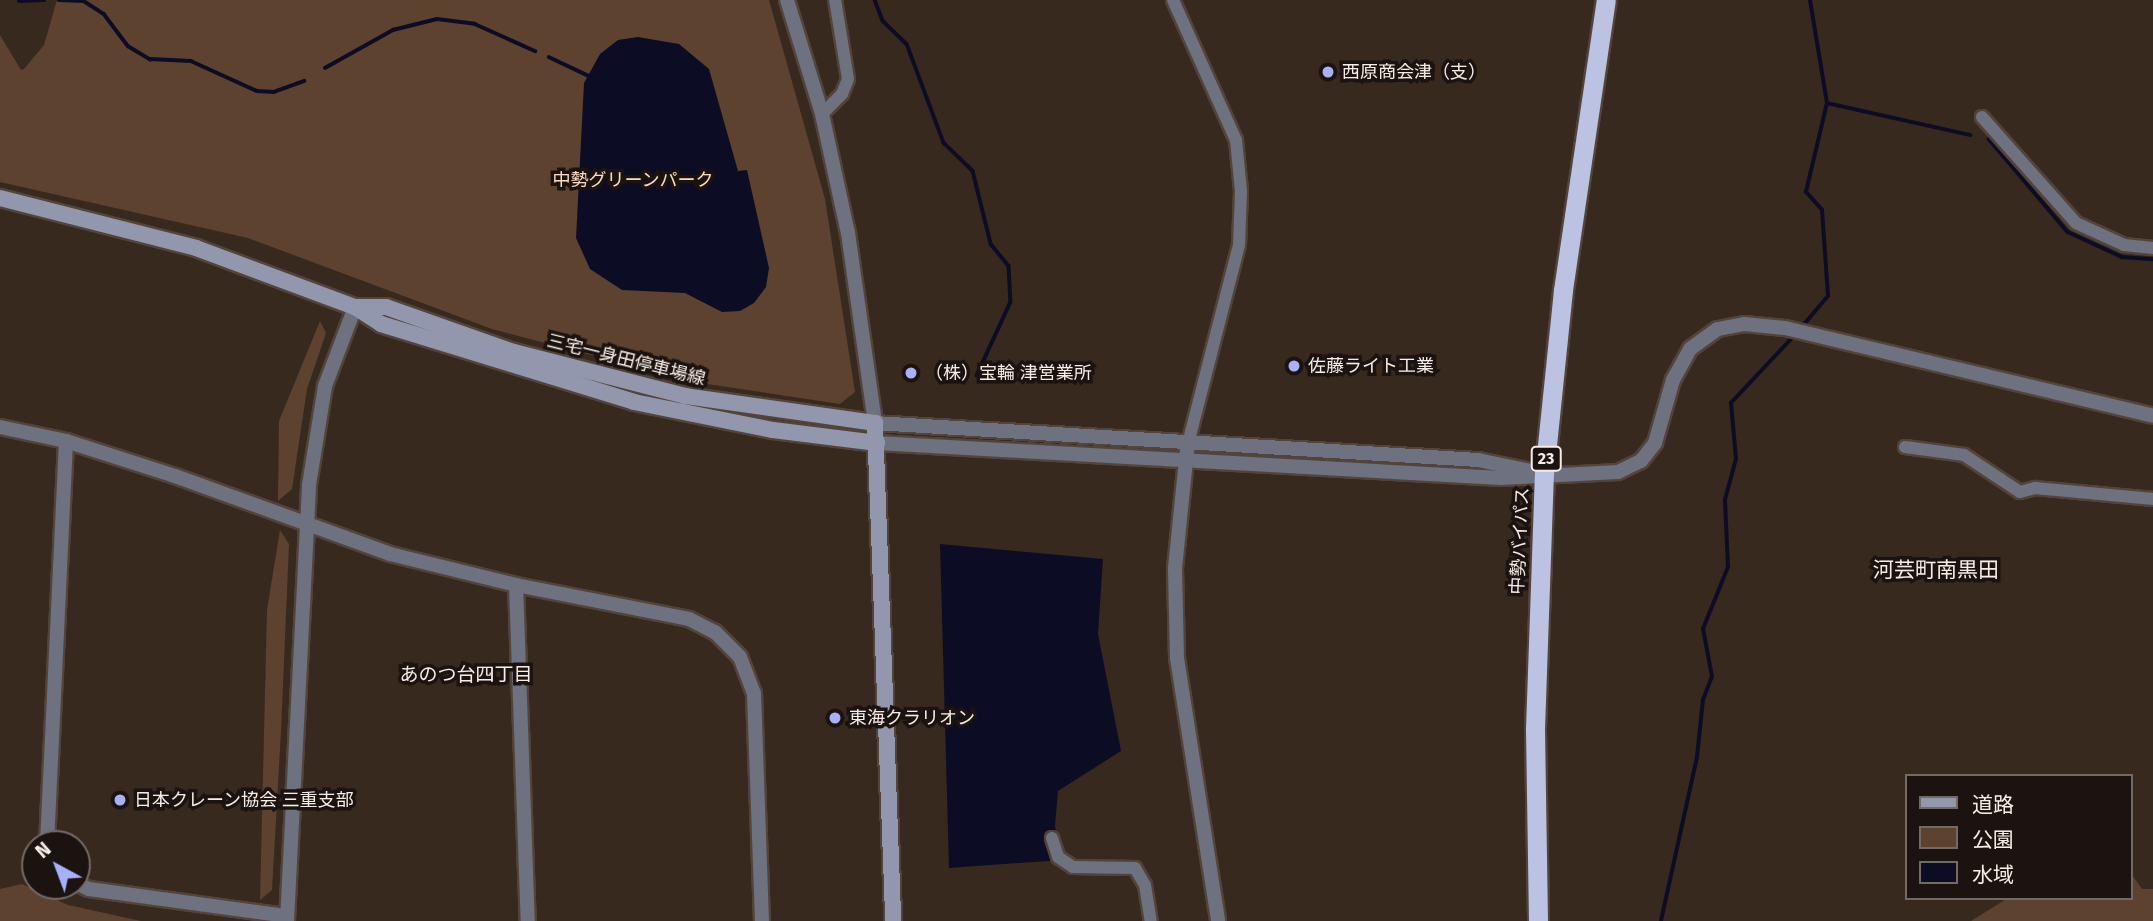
<!DOCTYPE html>
<html>
<head>
<meta charset="utf-8">
<style>
	body { margin:0 }
	#map { position:relative; width:2153px; height:921px; overflow:hidden; background:#38291f; font-family:"Fira Sans","Noto Sans JP",sans-serif }
	div>[style] { position:absolute }
	[style*='--x'] { left:calc(var(--x)*1px); top:calc(var(--y)*1px); width:calc(var(--w)*1px); rotate:calc(var(--a)*1deg) }
	.green>* { inset:0; background:#5d4230 }
	.water>* { inset:0; background:#0c0d25 }
	.stream>* { height:3.5px; margin:-1.75px; padding:0 1.75px; transform-origin:1.75px; border-radius:1.75px; background:#0c0d25 }
	.roads { filter:drop-shadow(2px 0 #53443b) drop-shadow(-2px 0 #53443b) drop-shadow(0 2px #53443b) drop-shadow(0 -2px #53443b) }
	.minor>* { height:12px; margin:-6px; padding:0 6px; transform-origin:6px; border-radius:6px; background:#6e717f }
	.tertiary>* { height:14px; margin:-7px; padding:0 7px; transform-origin:7px; border-radius:7px; background:#6e717f }
	.secondary>* { height:16px; margin:-8px; padding:0 8px; transform-origin:8px; border-radius:8px; background:#9397ad }
	.trunk>* { height:19px; margin:-9.5px; padding:0 9.5px; transform-origin:9.5px; border-radius:9.5px; background:#bcc2e2 }
	.dots>* { width:19px; height:19px; translate:-50% -50%; box-sizing:border-box; border:4px solid #1a130f; border-radius:50% }
	span { translate:-50% -50%; white-space:nowrap; text-align:center; line-height:1.15; -webkit-text-stroke:7px #1a130f; paint-order:stroke }
	.shield-label span { padding:2px 5px; background:#1a130f; border:2px solid; border-radius:5px; -webkit-text-stroke-width:0 }
	.shield-label { font-size:16px; color:#f7ede6; font-weight:700 }
	.poi-label { font-size:18px; color:#f7ede6 }
	.left { translate:0 -50%; text-align:left }
	.park-label { font-size:18px; color:#fcdac5 }
	.street-label { font-size:18px; color:#f7ede6 }
	.neighbourhood-label { font-size:19px; color:#f7ede6 }
	.quarter-label { font-size:21px; color:#f7ede6 }
	.legend { position:absolute; left:1905px; top:774px; width:228px; height:126px; box-sizing:border-box; background:#1a130f; border:2px solid #726a65; margin:0; padding:9px 12px; list-style:none; font-size:21px; color:#f7ede6 }
	.legend li { display:flex; align-items:center; gap:14px; height:35px }
	.legend b { width:35px; border:2px solid #726a65 }
	.north { position:absolute; left:21px; top:830px; width:70px; height:70px; box-sizing:border-box; background:#1a130f; border:2px solid #726a65; border-radius:50%; rotate:319deg; font-size:19px; font-weight:700; line-height:28px; text-align:center; color:#f7ede6 }
	.north::after { content:''; display:block; margin:auto; width:24px; height:32px; background:#a5b1fc; clip-path:polygon(50% 0,100% 100%,50% 72%,0 100%) }
</style>
</head>
<body>
<div id="map">
	<div class="green">
		<div style="clip-path:polygon(57px 0,769px 0,825px 199px,855px 392px,840px 404px,694px 382px,492px 329px,248px 238px,0 182px,0 35px,21px 70px,24px 69px,44px 45px)"></div>
		<div style="clip-path:polygon(320px 321px,326px 333px,307px 389px,292px 489px,278px 501px,279px 421px)"></div>
		<div style="clip-path:polygon(280px 530px,289px 544px,281px 731px,272px 890px,260px 900px,267px 610px)"></div>
		<div style="clip-path:polygon(2130px 872px,2142px 889px,2153px 889px,2153px 921px,1971px 921px,2008px 898px,2130px 898px)"></div>
		<div style="clip-path:polygon(22px 884px,68px 905px,141px 921px,0 921px,0 889px)"></div>
	</div>
	<div class="water">
		<div style="clip-path:polygon(638px 37px,679px 44px,709px 69px,738px 171px,747px 170px,769px 268px,766px 287px,754px 303px,740px 311px,722px 312px,685px 293px,622px 290px,590px 269px,576px 238px,584px 83px,600px 54px,618px 40px)"></div>
		<div style="clip-path:polygon(940px 544px,1103px 559px,1098px 634px,1121px 751px,1058px 791px,1055px 826px,1062px 860px,949px 868px)"></div>
	</div>
	<div class="stream">
		<div style="--x:59;--y:0;--w:25;--a:2"></div>
		<div style="--x:84;--y:1;--w:24;--a:33"></div>
		<div style="--x:104;--y:14;--w:40;--a:53"></div>
		<div style="--x:128;--y:46;--w:26;--a:31"></div>
		<div style="--x:150;--y:59;--w:41;--a:2.8"></div>
		<div style="--x:191;--y:61;--w:72;--a:24.4"></div>
		<div style="--x:257;--y:91;--w:17;--a:3"></div>
		<div style="--x:274;--y:92;--w:32;--a:-20"></div>
		<div style="--x:875;--y:0;--w:22;--a:69"></div>
		<div style="--x:883;--y:21;--w:33;--a:44"></div>
		<div style="--x:907;--y:44;--w:106;--a:69.5"></div>
		<div style="--x:944;--y:143;--w:40;--a:44"></div>
		<div style="--x:973;--y:171;--w:75;--a:76.1"></div>
		<div style="--x:991;--y:244;--w:28;--a:51"></div>
		<div style="--x:1009;--y:266;--w:36;--a:87"></div>
		<div style="--x:1011;--y:302;--w:81;--a:114.7"></div>
		<div style="--x:19;--y:1;--w:25;--a:-2"></div>
		<div style="--x:549;--y:57;--w:47;--a:25.5"></div>
		<div style="--x:325;--y:68;--w:78;--a:-29.2"></div>
		<div style="--x:393;--y:30;--w:45;--a:-14"></div>
		<div style="--x:437;--y:19;--w:38;--a:7"></div>
		<div style="--x:475;--y:24;--w:66;--a:24.2"></div>
		<div style="--x:1827;--y:103;--w:147;--a:12.6"></div>
		<div style="--x:1989;--y:139;--w:122;--a:49.7"></div>
		<div style="--x:2068;--y:232;--w:60;--a:24.8"></div>
		<div style="--x:2122;--y:257;--w:31;--a:4"></div>
		<div style="--x:1801;--y:328;--w:42;--a:-49.8"></div>
		<div style="--x:1828;--y:296;--w:86;--a:-94"></div>
		<div style="--x:1822;--y:210;--w:24;--a:-132"></div>
		<div style="--x:1806;--y:192;--w:91;--a:-76.7"></div>
		<div style="--x:1827;--y:103;--w:104;--a:-99.4"></div>
		<div style="--x:1661;--y:921;--w:168;--a:-77.6"></div>
		<div style="--x:1697;--y:757;--w:57;--a:-84"></div>
		<div style="--x:1703;--y:700;--w:25;--a:-69"></div>
		<div style="--x:1712;--y:677;--w:49;--a:-100.6"></div>
		<div style="--x:1703;--y:629;--w:67;--a:-68"></div>
		<div style="--x:1728;--y:567;--w:67;--a:-92.6"></div>
		<div style="--x:1725;--y:500;--w:42;--a:-75"></div>
		<div style="--x:1736;--y:459;--w:56;--a:-95.1"></div>
		<div style="--x:1731;--y:403;--w:92;--a:-46.8"></div>
	</div>
	<div class="roads">
		<div class="minor">
			<div style="--x:1173;--y:0;--w:154;--a:65.8"></div>
			<div style="--x:1236;--y:140;--w:51;--a:84.4"></div>
			<div style="--x:1241;--y:191;--w:54;--a:92.1"></div>
			<div style="--x:1239;--y:245;--w:205;--a:104.4"></div>
			<div style="--x:822;--y:114;--w:28;--a:-45"></div>
			<div style="--x:842;--y:94;--w:16;--a:-68"></div>
			<div style="--x:848;--y:79;--w:80;--a:-99.3"></div>
			<div style="--x:1982;--y:117;--w:142;--a:48.4"></div>
			<div style="--x:2076;--y:223;--w:53;--a:24.6"></div>
			<div style="--x:2124;--y:245;--w:29;--a:6"></div>
			<div style="--x:1905;--y:447;--w:60;--a:7.7"></div>
			<div style="--x:1964;--y:455;--w:67;--a:33.5"></div>
			<div style="--x:2020;--y:492;--w:16;--a:-15"></div>
			<div style="--x:2035;--y:488;--w:119;--a:5.3"></div>
			<div style="--x:1052;--y:838;--w:20;--a:72"></div>
			<div style="--x:1058;--y:857;--w:18;--a:34"></div>
			<div style="--x:1073;--y:867;--w:62;--a:0.9"></div>
			<div style="--x:1135;--y:868;--w:20;--a:60"></div>
			<div style="--x:1145;--y:885;--w:36;--a:81"></div>
		</div>
		<div class="tertiary">
			<div style="--x:787;--y:0;--w:119;--a:72.9"></div>
			<div style="--x:822;--y:114;--w:122;--a:77.7"></div>
			<div style="--x:848;--y:233;--w:192;--a:81.9"></div>
			<div style="--x:875;--y:423;--w:604;--a:3.51"></div>
			<div style="--x:1478;--y:460;--w:63;--a:11.8"></div>
			<div style="--x:0;--y:427;--w:67;--a:12"></div>
			<div style="--x:66;--y:441;--w:114;--a:17.8"></div>
			<div style="--x:175;--y:476;--w:229;--a:19.9"></div>
			<div style="--x:390;--y:554;--w:130;--a:13.8"></div>
			<div style="--x:516;--y:585;--w:176;--a:11.1"></div>
			<div style="--x:689;--y:619;--w:29;--a:27"></div>
			<div style="--x:715;--y:632;--w:35;--a:45"></div>
			<div style="--x:740;--y:657;--w:39;--a:69"></div>
			<div style="--x:754;--y:693;--w:228;--a:88"></div>
			<div style="--x:877;--y:443;--w:625;--a:3.21"></div>
			<div style="--x:1501;--y:478;--w:117;--a:-2.9"></div>
			<div style="--x:1618;--y:472;--w:25;--a:-26"></div>
			<div style="--x:1641;--y:461;--w:23;--a:-52"></div>
			<div style="--x:1655;--y:443;--w:66;--a:-74.1"></div>
			<div style="--x:1673;--y:380;--w:35;--a:-61"></div>
			<div style="--x:1690;--y:349;--w:34;--a:-36"></div>
			<div style="--x:1718;--y:329;--w:26;--a:-11"></div>
			<div style="--x:1744;--y:324;--w:41;--a:5.6"></div>
			<div style="--x:1785;--y:328;--w:378;--a:13.4"></div>
			<div style="--x:1187;--y:450;--w:120;--a:95.8"></div>
			<div style="--x:1175;--y:569;--w:89;--a:88.7"></div>
			<div style="--x:1177;--y:658;--w:266;--a:81.1"></div>
			<div style="--x:516;--y:585;--w:336;--a:88"></div>
			<div style="--x:47;--y:844;--w:403;--a:-87.3"></div>
			<div style="--x:77;--y:883;--w:13;--a:27"></div>
			<div style="--x:89;--y:889;--w:200;--a:7.8"></div>
			<div style="--x:287;--y:921;--w:437;--a:-87.1"></div>
			<div style="--x:309;--y:485;--w:100;--a:-80.8"></div>
			<div style="--x:325;--y:386;--w:85;--a:-69.2"></div>
		</div>
		<div class="secondary">
			<div style="--x:0;--y:198;--w:202;--a:14.3"></div>
			<div style="--x:196;--y:248;--w:170;--a:20.4"></div>
			<div style="--x:355;--y:307;--w:31;--a:33"></div>
			<div style="--x:381;--y:324;--w:265;--a:17.1"></div>
			<div style="--x:634;--y:402;--w:142;--a:11.4"></div>
			<div style="--x:773;--y:430;--w:105;--a:7.1"></div>
			<div style="--x:355;--y:307;--w:31;--a:0"></div>
			<div style="--x:386;--y:307;--w:136;--a:19.4"></div>
			<div style="--x:514;--y:352;--w:177;--a:14.4"></div>
			<div style="--x:685;--y:396;--w:192;--a:8.1"></div>
			<div style="--x:875;--y:423;--w:498;--a:87.9"></div>
		</div>
		<div class="trunk">
			<div style="--x:1538;--y:921;--w:192;--a:-90.9"></div>
			<div style="--x:1535;--y:729;--w:255;--a:-88"></div>
			<div style="--x:1544;--y:474;--w:185;--a:-84.1"></div>
			<div style="--x:1563;--y:290;--w:293;--a:-81.6"></div>
		</div>
	</div>
	<div class="dots">
		<div style="left:1328px;top:72px;background:#a5b1fc"></div>
		<div style="left:1294px;top:366px;background:#a5b1fc"></div>
		<div style="left:911px;top:373px;background:#a5b1fc"></div>
		<div style="left:835px;top:718px;background:#a5b1fc"></div>
		<div style="left:120px;top:800px;background:#a5b1fc"></div>
	</div>
	<div class="shield-label">
		<span style="left:1546px;top:459px">23</span>
	</div>
	<div class="poi-label">
		<span class="left" style="left:1342px;top:72px">西原商会津（支）</span>
		<span class="left" style="left:1308px;top:366px">佐藤ライト工業</span>
		<span class="left" style="left:925px;top:373px">（株）宝輪 津営業所</span>
		<span class="left" style="left:849px;top:718px">東海クラリオン</span>
		<span class="left" style="left:134px;top:800px">日本クレーン協会 三重支部</span>
	</div>
	<div class="park-label">
		<span style="left:633px;top:180px">中勢グリーンパーク</span>
	</div>
	<div class="street-label">
		<span style="left:626px;top:360px;rotate:14deg">三宅一身田停車場線</span>
		<span style="left:1520px;top:541px;rotate:-87deg">中勢バイパス</span>
	</div>
	<div class="neighbourhood-label">
		<span style="left:466px;top:675px">あのつ台四丁目</span>
	</div>
	<div class="quarter-label">
		<span style="left:1936px;top:570px">河芸町南黒田</span>
	</div>
	<ul class="legend">
	<li><b style="height:9px;background:#9397ad"></b>道路</li>
	<li><b style="height:19px;background:#5d4230"></b>公園</li>
	<li><b style="height:19px;background:#0c0d25"></b>水域</li>
	</ul>
	<div class="north">N</div>
</div>
</body>
</html>
